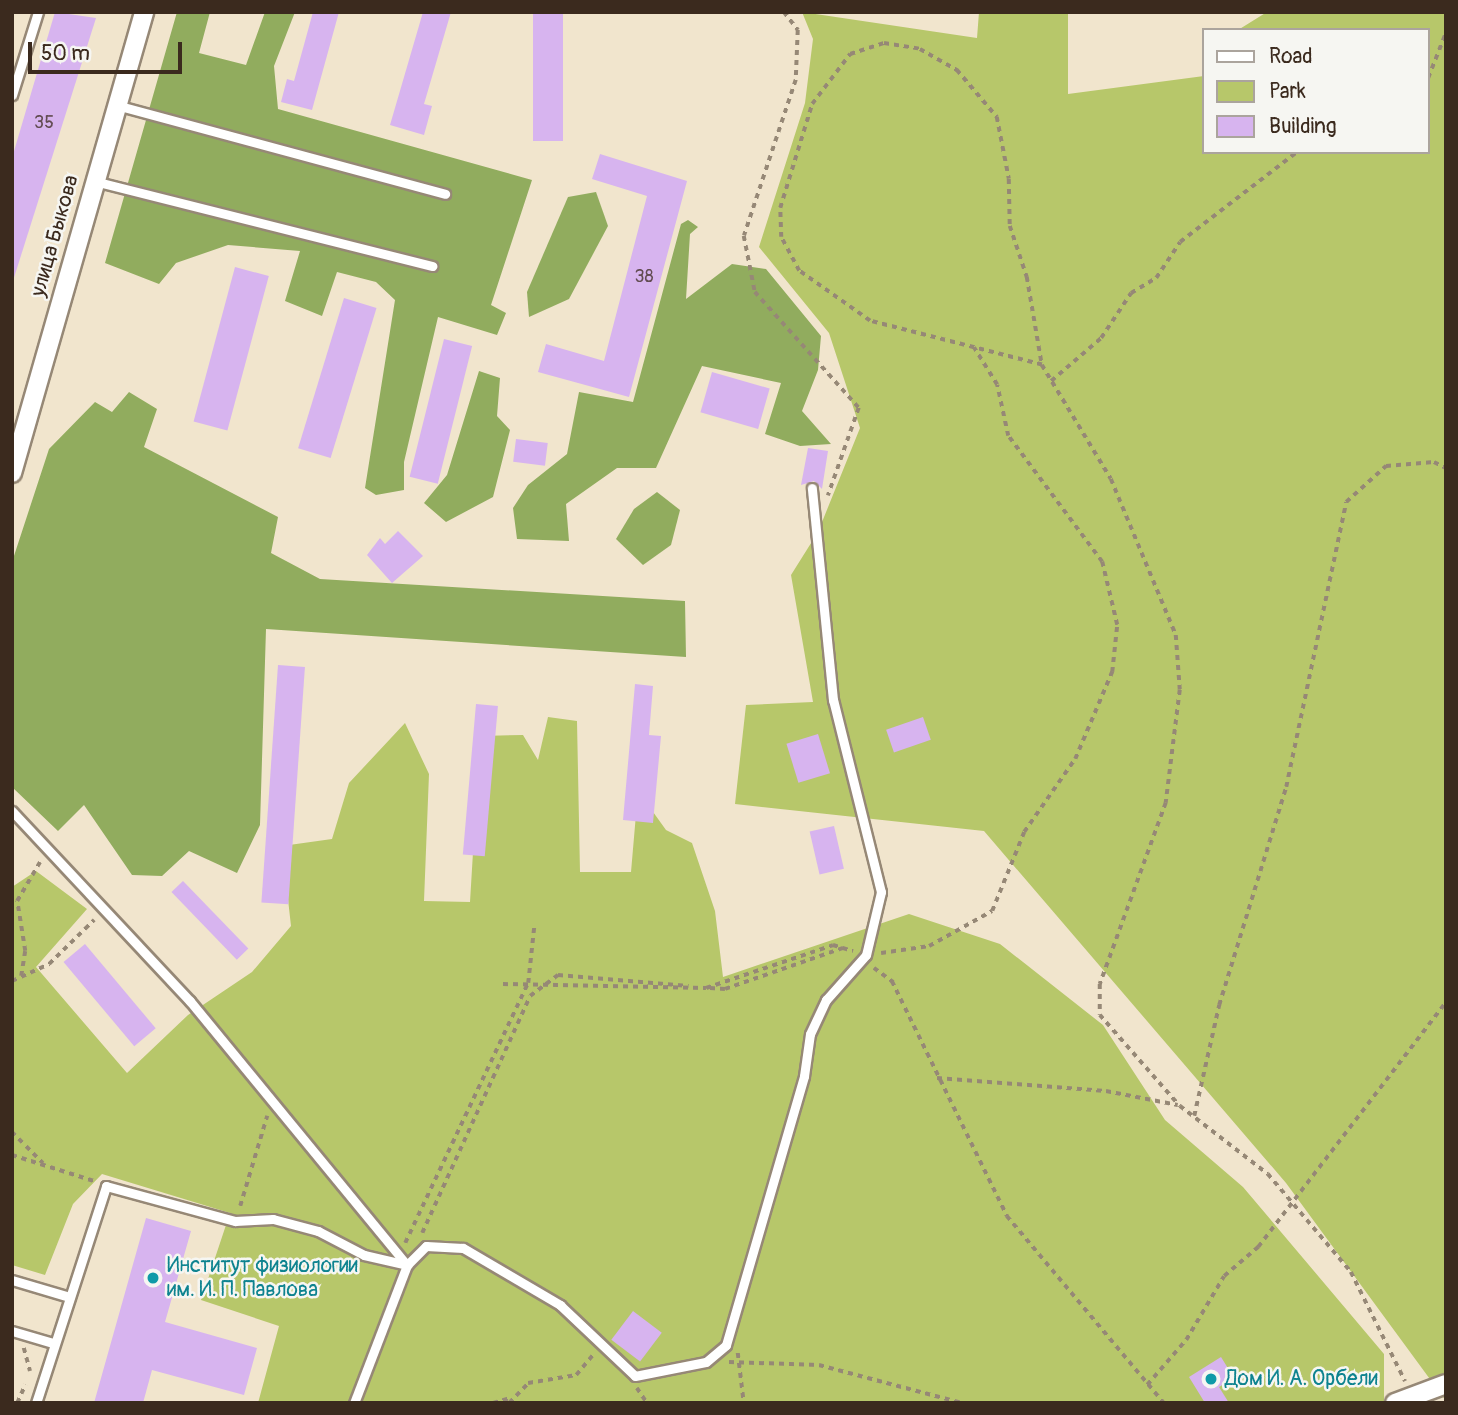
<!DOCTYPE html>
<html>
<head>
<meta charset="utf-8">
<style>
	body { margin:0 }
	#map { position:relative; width:1458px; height:1415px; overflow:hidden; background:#f1e5cd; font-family:Pangolin,sans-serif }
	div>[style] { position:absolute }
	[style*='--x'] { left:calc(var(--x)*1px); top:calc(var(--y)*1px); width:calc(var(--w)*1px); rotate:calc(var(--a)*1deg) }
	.green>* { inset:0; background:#b7c76a }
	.forest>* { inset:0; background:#91ac5e }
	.building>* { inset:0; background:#d7b4ef; transform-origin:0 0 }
	.path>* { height:3.5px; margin-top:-1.75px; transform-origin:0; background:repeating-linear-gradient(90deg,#968876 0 5px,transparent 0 10px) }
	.roads { filter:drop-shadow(2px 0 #968876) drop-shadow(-2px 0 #968876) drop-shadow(0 2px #968876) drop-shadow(0 -2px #968876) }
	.lane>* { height:9px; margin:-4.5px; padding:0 4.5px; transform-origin:4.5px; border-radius:4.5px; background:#fff }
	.street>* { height:18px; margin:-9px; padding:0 9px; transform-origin:9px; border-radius:9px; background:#fff }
	.dots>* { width:19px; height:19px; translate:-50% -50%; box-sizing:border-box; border:4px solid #f6f6f2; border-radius:50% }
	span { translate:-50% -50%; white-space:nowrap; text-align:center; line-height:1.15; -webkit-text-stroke:5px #f6f6f2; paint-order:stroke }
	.number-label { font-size:18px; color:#624c52 }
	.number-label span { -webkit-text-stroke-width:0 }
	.street-label { font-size:21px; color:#3b2a1e }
	.culture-label { font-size:21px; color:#0d838f }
	.left { translate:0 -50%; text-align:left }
	.frame { position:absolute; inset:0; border:14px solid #3b2a1e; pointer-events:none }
	.legend { position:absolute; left:1202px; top:28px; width:228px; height:126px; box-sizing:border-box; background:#f6f6f2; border:2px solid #aba49d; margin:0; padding:9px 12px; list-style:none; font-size:21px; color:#3b2a1e }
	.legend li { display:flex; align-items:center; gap:14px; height:35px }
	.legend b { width:35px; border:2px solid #aba49d }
	.scale { position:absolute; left:28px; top:42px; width:154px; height:32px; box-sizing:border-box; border:4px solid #3b2a1e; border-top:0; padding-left:9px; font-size:21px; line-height:24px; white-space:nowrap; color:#3b2a1e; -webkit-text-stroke:5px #f6f6f2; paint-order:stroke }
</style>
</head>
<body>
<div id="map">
	<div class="green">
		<div style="clip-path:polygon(802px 12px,977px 38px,979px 12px,1068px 12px,1068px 94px,1204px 76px,1204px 152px,1428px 152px,1428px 30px,1238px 30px,1267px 12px,1446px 12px,1446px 1401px,1286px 1183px,984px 831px,735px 804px,746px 705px,813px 702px,791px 575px,818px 532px,860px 428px,829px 333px,759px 247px,805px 103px,813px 39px)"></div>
		<div style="clip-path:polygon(548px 717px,577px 721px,580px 872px,631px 872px,638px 791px,666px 830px,692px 843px,715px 911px,723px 977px,909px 914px,1000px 944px,1103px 1025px,1165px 1120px,1243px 1187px,1384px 1354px,1384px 1403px,258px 1403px,279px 1326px,201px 1300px,230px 1213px,102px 1174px,73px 1204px,45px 1275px,12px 1265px,12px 887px,36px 871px,87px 909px,36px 967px,127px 1073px,188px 1015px,252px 972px,291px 926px,282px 846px,332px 839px,349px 783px,405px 723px,429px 774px,424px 901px,470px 902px,480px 736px,523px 735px,538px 760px)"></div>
	</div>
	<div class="forest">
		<div style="clip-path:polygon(177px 12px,210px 12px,199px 53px,246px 65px,265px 12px,295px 12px,274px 66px,278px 109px,532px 180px,491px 305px,506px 313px,497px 335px,438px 317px,404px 462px,404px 490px,376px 495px,365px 488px,395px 300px,376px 282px,337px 272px,322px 316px,285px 301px,300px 251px,228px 245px,176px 263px,159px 284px,105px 263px)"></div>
		<div style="clip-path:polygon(596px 192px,608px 226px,569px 299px,529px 317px,527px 292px,568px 197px)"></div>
		<div style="clip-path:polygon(688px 220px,698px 227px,690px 234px,686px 299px,732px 264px,766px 269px,821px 336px,818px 370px,802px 411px,831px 444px,800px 446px,765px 434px,781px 383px,702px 366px,656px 468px,617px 468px,566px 504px,569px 541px,517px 539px,513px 508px,528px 485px,567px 454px,579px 392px,633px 402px,681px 224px)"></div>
		<div style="clip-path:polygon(479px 371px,500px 378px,497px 416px,510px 430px,493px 497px,446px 522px,424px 503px,447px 475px)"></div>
		<div style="clip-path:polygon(129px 392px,157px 409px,144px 447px,278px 517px,271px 553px,320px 579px,685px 601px,686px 657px,266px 629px,260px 825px,237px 873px,189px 851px,162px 876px,132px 875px,84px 805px,58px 831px,12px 787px,12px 562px,49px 449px,95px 402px,112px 412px)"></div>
		<div style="clip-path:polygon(657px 492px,680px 510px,671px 545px,643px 565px,616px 539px,634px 509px)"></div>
	</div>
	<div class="building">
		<div style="clip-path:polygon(55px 12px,96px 18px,12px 284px,12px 158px)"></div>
		<div style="clip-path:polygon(313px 12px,339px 12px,312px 110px,281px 102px,287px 79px,294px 81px)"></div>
		<div style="clip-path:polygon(423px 12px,451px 12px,424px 104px,432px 106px,424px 135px,390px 125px)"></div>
		<div style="left:533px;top:12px;width:30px;height:129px"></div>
		<div style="clip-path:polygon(600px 154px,687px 181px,629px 397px,538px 372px,546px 344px,604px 361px,647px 196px,592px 179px)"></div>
		<div style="left:235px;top:267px;width:35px;height:160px;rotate:15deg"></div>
		<div style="left:344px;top:298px;width:34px;height:157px;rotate:17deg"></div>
		<div style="left:444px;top:339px;width:29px;height:142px;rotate:14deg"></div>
		<div style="left:712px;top:372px;width:60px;height:42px;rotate:16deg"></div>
		<div style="left:516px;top:439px;width:32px;height:23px;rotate:7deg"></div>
		<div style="clip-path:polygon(808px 448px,828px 451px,822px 489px,814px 481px,801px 485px)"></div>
		<div style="clip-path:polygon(398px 531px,423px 556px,392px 583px,367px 555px,380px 538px,385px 544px)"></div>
		<div style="left:278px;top:665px;width:27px;height:238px;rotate:4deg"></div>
		<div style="clip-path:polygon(635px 684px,653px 686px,649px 735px,661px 736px,653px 823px,623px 820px)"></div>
		<div style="left:476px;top:704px;width:22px;height:151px;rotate:5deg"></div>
		<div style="left:923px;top:717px;width:24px;height:39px;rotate:71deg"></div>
		<div style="left:818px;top:734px;width:41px;height:33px;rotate:73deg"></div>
		<div style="left:834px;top:826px;width:44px;height:25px;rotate:77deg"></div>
		<div style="left:183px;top:881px;width:94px;height:16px;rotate:46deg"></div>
		<div style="left:85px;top:944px;width:110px;height:28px;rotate:50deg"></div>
		<div style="clip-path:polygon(146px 1218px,191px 1231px,165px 1322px,257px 1348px,244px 1395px,152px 1370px,143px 1403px,94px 1403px)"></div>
		<div style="left:633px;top:1311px;width:36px;height:36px;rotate:37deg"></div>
		<div style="clip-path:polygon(1221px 1357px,1234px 1378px,1219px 1387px,1229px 1403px,1205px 1403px,1189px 1377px)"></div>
	</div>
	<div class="path">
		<div style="--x:784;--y:12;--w:23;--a:52"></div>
		<div style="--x:798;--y:30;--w:50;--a:92.3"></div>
		<div style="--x:796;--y:80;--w:164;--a:108.4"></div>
		<div style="--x:744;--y:236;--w:57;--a:78.9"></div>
		<div style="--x:755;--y:292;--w:156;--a:48.1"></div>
		<div style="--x:859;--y:408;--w:93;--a:109.4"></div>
		<div style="--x:1446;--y:12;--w:1;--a:90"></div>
		<div style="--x:1428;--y:78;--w:49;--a:-68.6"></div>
		<div style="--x:1042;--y:365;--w:178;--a:-165.7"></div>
		<div style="--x:870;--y:321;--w:87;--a:-144.8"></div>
		<div style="--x:799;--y:271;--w:38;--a:-118"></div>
		<div style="--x:781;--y:237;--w:29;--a:-92"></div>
		<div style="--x:780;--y:208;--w:109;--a:-72.9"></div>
		<div style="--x:812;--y:104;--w:63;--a:-52.8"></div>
		<div style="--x:850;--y:54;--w:36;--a:-18"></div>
		<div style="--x:884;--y:43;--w:36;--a:9"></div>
		<div style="--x:920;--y:49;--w:43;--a:29.6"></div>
		<div style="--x:957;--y:70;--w:62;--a:49.6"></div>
		<div style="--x:997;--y:117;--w:63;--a:79"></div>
		<div style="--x:1009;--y:179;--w:47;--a:88.8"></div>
		<div style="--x:1010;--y:226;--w:54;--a:71.6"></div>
		<div style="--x:1027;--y:277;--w:89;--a:80.3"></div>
		<div style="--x:1042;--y:365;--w:133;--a:58.8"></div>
		<div style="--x:1111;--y:479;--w:169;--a:67.4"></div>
		<div style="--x:1176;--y:635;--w:55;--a:85.8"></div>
		<div style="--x:1180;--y:690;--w:114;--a:97.1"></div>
		<div style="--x:1166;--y:803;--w:193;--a:110"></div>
		<div style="--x:1100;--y:984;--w:31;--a:90"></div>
		<div style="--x:1100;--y:1015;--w:121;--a:48.7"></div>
		<div style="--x:1180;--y:1106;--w:111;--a:37.7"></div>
		<div style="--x:1268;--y:1174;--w:128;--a:49.7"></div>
		<div style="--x:1351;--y:1272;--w:122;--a:63.6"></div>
		<div style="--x:1051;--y:381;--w:66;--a:-40.7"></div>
		<div style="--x:1101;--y:338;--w:54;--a:-56.3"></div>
		<div style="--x:1131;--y:293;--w:29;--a:-31"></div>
		<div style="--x:1156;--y:278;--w:43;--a:-56.3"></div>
		<div style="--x:1180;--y:242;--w:148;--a:-37.6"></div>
		<div style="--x:881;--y:953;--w:49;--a:-8.3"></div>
		<div style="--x:929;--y:946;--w:72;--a:-29.1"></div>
		<div style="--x:992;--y:911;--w:85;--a:-67.9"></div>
		<div style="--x:1024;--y:832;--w:89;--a:-55.1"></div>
		<div style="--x:1075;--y:759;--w:95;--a:-67"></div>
		<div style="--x:1112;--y:672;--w:47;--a:-83.9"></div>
		<div style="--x:1117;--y:625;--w:65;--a:-103.4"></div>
		<div style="--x:1102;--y:562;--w:157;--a:-126.7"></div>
		<div style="--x:1008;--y:436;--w:52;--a:-102.2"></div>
		<div style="--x:997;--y:385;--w:44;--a:-121.9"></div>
		<div style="--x:874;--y:968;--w:24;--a:36"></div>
		<div style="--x:21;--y:976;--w:25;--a:-81"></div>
		<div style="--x:25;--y:951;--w:51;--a:-99.1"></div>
		<div style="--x:17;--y:901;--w:45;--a:-59.5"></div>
		<div style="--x:12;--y:981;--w:41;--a:-24.7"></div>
		<div style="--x:49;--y:964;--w:63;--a:-44.4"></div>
		<div style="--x:892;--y:981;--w:262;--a:63.9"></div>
		<div style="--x:1007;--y:1216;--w:244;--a:50"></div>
		<div style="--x:503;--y:984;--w:203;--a:1.1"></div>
		<div style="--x:706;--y:988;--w:134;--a:-18.7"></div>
		<div style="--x:833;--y:945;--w:21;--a:17"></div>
		<div style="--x:710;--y:988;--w:15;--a:4"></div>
		<div style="--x:725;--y:989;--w:125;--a:-19.2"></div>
		<div style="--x:937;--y:1078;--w:169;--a:4.4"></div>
		<div style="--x:1106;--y:1091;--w:73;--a:11"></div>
		<div style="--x:1194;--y:1116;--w:114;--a:-77.3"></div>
		<div style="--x:1219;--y:1005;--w:228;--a:-72.9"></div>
		<div style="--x:1286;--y:787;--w:291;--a:-78.1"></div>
		<div style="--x:1346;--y:502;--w:54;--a:-42"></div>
		<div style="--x:1386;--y:466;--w:48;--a:-4.8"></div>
		<div style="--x:1434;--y:462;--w:13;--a:27"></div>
		<div style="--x:12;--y:1132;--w:44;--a:45"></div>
		<div style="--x:12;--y:1155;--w:86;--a:17.6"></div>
		<div style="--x:240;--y:1206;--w:94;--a:-73.3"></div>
		<div style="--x:422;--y:1233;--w:260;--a:-65.5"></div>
		<div style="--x:530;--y:996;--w:35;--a:-37"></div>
		<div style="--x:558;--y:975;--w:131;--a:4.8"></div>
		<div style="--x:405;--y:1243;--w:288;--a:-64.7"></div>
		<div style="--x:528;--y:983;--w:56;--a:-83.9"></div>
		<div style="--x:24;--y:1348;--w:24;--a:75"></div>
		<div style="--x:738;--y:1353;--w:50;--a:83.2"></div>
		<div style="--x:729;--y:1362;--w:90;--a:1.9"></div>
		<div style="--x:819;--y:1365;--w:148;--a:14.9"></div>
		<div style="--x:1147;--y:1385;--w:60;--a:-49.1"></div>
		<div style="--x:1186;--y:1340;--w:74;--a:-59.3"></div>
		<div style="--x:1224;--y:1276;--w:45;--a:-40.5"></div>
		<div style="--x:1258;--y:1247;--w:309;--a:-52.5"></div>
		<div style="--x:637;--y:1388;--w:18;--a:56"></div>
		<div style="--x:17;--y:1403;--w:20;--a:-66"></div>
		<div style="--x:493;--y:1403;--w:19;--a:-16"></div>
		<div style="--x:509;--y:1403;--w:28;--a:-46"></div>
		<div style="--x:528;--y:1383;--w:49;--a:-9.5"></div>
		<div style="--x:576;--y:1375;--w:26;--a:-50"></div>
	</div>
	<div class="roads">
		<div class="lane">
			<div style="--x:12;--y:95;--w:87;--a:-72.6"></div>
			<div style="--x:116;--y:105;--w:341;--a:15.1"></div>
			<div style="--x:94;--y:181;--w:349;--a:14.1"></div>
			<div style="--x:12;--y:811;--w:260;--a:46.9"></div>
			<div style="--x:190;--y:1001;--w:342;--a:50.6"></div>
			<div style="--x:407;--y:1265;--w:148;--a:111"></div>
			<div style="--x:12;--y:1280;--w:56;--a:16.5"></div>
			<div style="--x:12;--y:1331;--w:43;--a:16.3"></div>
			<div style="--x:36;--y:1403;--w:228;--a:-72.1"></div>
			<div style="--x:106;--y:1186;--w:134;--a:15.2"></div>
			<div style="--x:235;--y:1221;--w:38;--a:-3"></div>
			<div style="--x:273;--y:1219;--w:47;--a:14.9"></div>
			<div style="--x:318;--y:1231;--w:52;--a:27.6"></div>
			<div style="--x:364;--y:1255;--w:44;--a:13.1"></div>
			<div style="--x:407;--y:1265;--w:27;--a:-45"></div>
			<div style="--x:426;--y:1246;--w:37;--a:3"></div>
			<div style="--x:463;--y:1248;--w:113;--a:30.4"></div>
			<div style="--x:560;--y:1305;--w:103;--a:43.4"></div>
			<div style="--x:635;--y:1376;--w:72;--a:-11.2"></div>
			<div style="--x:706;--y:1362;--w:26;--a:-40"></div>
			<div style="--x:726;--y:1345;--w:280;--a:-73.8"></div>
			<div style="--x:804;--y:1076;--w:42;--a:-81.9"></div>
			<div style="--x:810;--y:1034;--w:38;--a:-65"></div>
			<div style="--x:826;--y:1000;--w:60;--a:-48.4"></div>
			<div style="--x:866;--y:955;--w:65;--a:-76.6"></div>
			<div style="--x:881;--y:892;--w:198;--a:-104"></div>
			<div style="--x:833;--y:700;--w:213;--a:-95.7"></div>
		</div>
		<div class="street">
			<div style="--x:12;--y:473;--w:480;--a:-74"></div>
			<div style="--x:1395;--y:1403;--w:54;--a:-20.4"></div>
		</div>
	</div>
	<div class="dots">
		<div style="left:153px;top:1278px;background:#0f9aa8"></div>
		<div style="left:1211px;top:1379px;background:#0f9aa8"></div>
	</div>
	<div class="number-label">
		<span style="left:44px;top:123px">35</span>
		<span style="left:644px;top:277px">38</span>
	</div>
	<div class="street-label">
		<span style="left:55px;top:236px;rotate:-74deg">улица Быкова</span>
	</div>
	<div class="culture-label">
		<span class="left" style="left:167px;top:1278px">Институт физиологии<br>им. И. П. Павлова</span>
		<span class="left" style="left:1225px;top:1379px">Дом И. А. Орбели</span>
	</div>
	<div class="frame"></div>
	<ul class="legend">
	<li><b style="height:9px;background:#fff"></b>Road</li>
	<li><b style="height:19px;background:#b7c76a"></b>Park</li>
	<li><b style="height:19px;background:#d7b4ef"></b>Building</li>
	</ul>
	<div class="scale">50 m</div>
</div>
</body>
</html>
